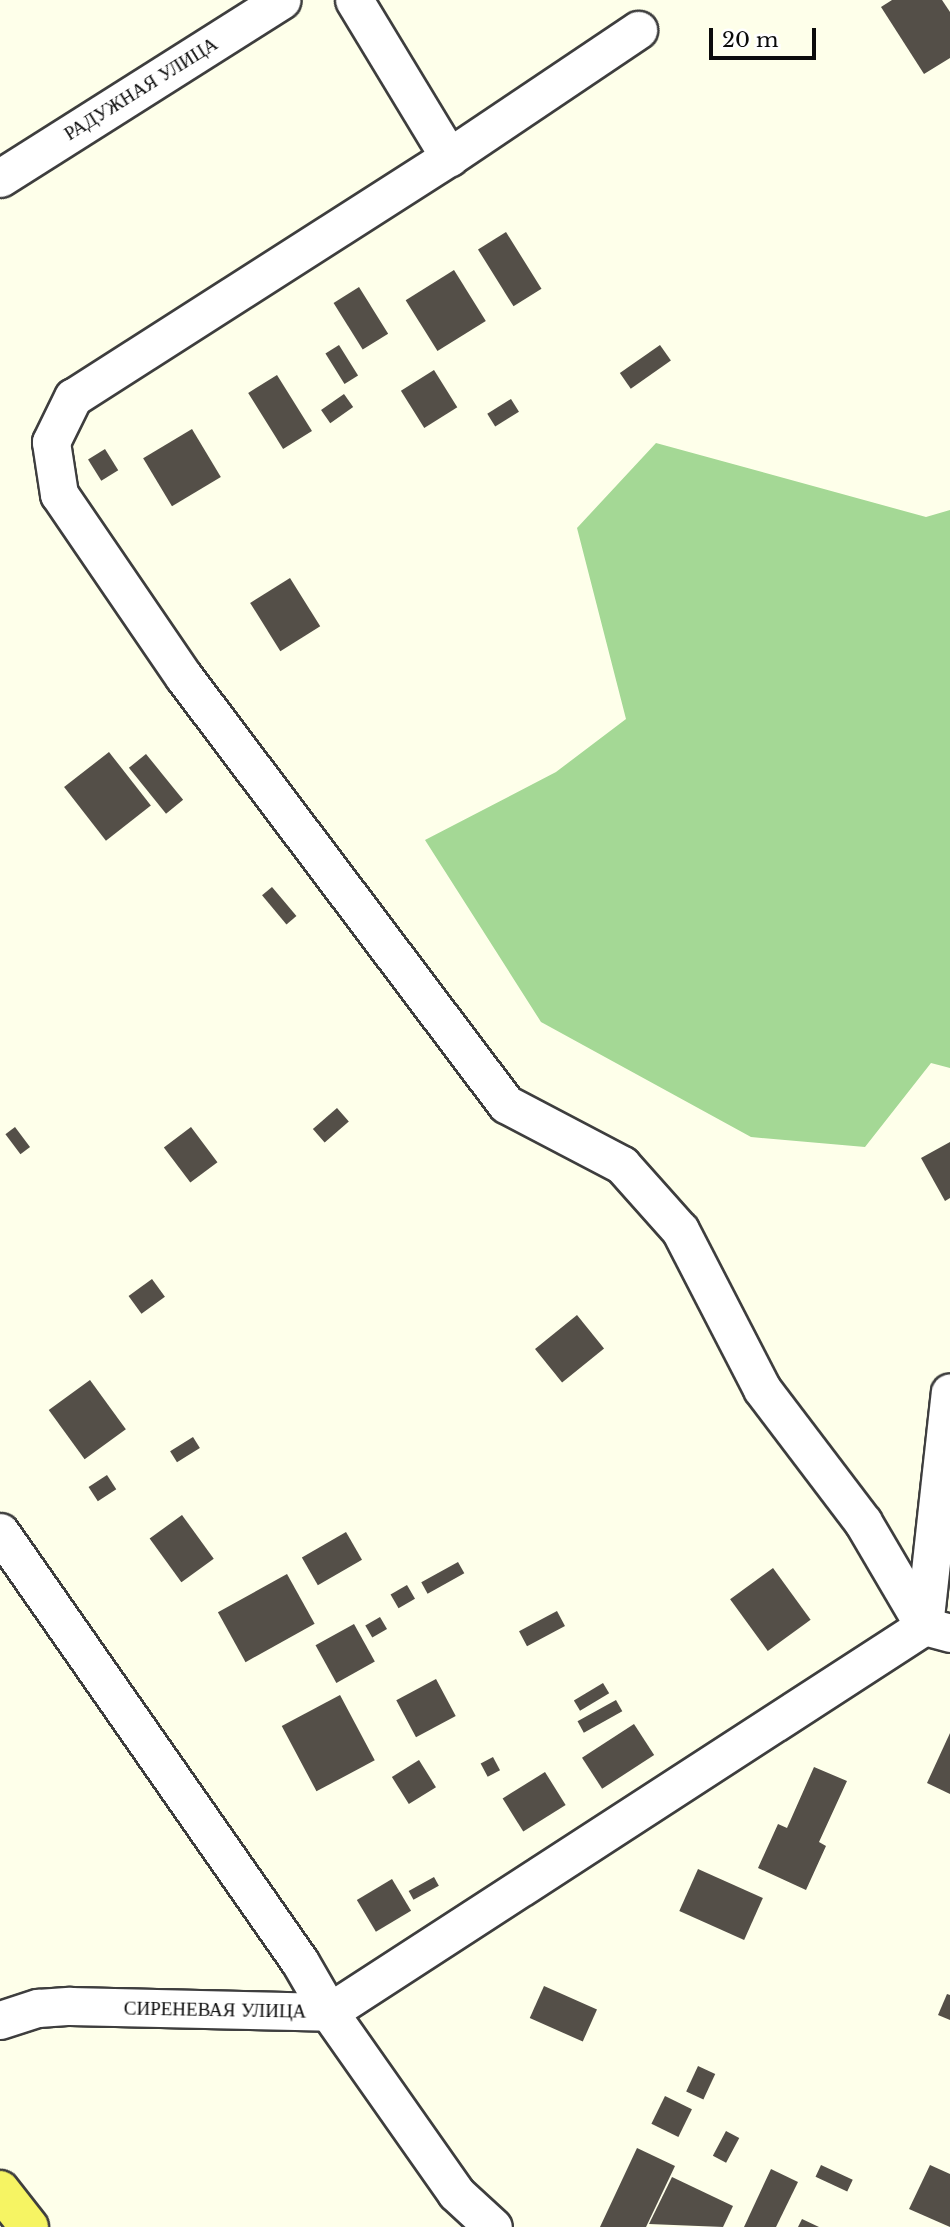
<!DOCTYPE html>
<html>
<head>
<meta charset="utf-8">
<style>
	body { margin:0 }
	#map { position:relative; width:950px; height:2227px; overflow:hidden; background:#feffea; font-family:"Libre Baskerville",serif }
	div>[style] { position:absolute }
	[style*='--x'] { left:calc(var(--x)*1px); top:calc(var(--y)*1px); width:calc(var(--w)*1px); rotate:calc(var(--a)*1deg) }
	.forest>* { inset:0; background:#a4d895 }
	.building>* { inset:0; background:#544f48; transform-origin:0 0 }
	.roads { filter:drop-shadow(2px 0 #3e3e3e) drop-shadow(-2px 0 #3e3e3e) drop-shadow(0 2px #3e3e3e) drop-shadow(0 -2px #3e3e3e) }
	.minor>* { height:37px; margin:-18.5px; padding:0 18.5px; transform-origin:18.5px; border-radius:18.5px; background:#fff }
	.major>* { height:38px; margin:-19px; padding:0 19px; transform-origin:19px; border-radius:19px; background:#f6f463 }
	span { translate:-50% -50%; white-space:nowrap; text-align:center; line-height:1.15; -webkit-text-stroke:7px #fff; paint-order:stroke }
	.street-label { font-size:19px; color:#0b0b0b }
	.scale { position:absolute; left:709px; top:28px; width:107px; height:32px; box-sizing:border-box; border:4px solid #0b0b0b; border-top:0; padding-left:9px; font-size:21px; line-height:24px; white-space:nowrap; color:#0b0b0b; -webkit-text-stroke:5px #fff; paint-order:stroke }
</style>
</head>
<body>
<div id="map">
	<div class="forest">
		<div style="clip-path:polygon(656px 443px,926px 517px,950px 510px,950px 1068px,931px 1063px,865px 1147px,751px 1137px,541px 1022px,425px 840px,556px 772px,626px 719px,577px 528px)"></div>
	</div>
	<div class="building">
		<div style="clip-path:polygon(892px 0,942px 0,950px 12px,950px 58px,924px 74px,881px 7px)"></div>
		<div style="left:506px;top:232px;width:67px;height:33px;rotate:58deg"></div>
		<div style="left:454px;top:270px;width:60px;height:57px;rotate:58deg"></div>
		<div style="left:359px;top:287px;width:55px;height:30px;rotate:58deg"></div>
		<div style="left:339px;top:345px;width:36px;height:16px;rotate:58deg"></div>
		<div style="left:660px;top:345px;width:19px;height:49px;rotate:55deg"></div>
		<div style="left:434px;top:370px;width:44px;height:39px;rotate:58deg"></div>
		<div style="left:277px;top:375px;width:66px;height:34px;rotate:58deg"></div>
		<div style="left:344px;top:394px;width:16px;height:28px;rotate:55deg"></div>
		<div style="left:511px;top:399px;width:15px;height:28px;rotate:58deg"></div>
		<div style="left:192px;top:429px;width:56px;height:57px;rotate:59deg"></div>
		<div style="left:105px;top:449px;width:25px;height:20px;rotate:58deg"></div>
		<div style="left:290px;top:578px;width:57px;height:47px;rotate:58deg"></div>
		<div style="left:109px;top:752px;width:68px;height:57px;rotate:52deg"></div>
		<div style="left:146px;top:754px;width:59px;height:22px;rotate:51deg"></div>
		<div style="left:272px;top:887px;width:38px;height:13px;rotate:50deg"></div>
		<div style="left:337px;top:1108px;width:18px;height:32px;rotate:49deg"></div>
		<div style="left:15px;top:1127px;width:25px;height:12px;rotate:53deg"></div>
		<div style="left:191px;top:1127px;width:44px;height:34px;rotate:53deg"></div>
		<div style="clip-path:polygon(950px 1142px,950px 1198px,945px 1201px,921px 1158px)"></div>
		<div style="left:152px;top:1279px;width:22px;height:29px;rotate:54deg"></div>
		<div style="left:577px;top:1315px;width:43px;height:54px;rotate:51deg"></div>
		<div style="left:90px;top:1380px;width:61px;height:51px;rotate:54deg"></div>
		<div style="left:193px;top:1437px;width:13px;height:27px;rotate:58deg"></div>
		<div style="left:107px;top:1475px;width:17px;height:22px;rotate:57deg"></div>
		<div style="left:182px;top:1515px;width:54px;height:40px;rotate:54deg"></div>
		<div style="left:346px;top:1532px;width:32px;height:51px;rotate:60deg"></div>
		<div style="left:458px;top:1562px;width:13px;height:42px;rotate:61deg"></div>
		<div style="left:773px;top:1568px;width:64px;height:53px;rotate:54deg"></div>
		<div style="left:287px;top:1574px;width:57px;height:79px;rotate:61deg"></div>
		<div style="left:407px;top:1585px;width:16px;height:19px;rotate:60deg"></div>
		<div style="left:557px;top:1611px;width:17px;height:43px;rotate:62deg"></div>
		<div style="left:380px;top:1617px;width:14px;height:17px;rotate:60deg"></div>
		<div style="left:354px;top:1624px;width:43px;height:44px;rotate:61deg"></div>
		<div style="left:436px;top:1679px;width:42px;height:45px;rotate:62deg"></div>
		<div style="left:603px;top:1683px;width:12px;height:34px;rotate:59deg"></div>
		<div style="left:340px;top:1695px;width:74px;height:66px;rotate:62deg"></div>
		<div style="left:616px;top:1700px;width:13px;height:44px;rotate:61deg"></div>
		<div style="left:634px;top:1724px;width:37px;height:62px;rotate:57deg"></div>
		<div style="clip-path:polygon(950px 1733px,950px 1794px,927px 1783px)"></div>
		<div style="left:493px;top:1757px;width:15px;height:14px;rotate:62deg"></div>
		<div style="left:419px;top:1760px;width:32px;height:32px;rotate:58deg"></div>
		<div style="clip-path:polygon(814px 1767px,847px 1781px,819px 1842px,826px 1846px,806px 1890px,758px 1868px,778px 1824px,787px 1828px)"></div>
		<div style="left:545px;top:1772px;width:39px;height:50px;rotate:58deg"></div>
		<div style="left:698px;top:1869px;width:71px;height:46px;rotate:24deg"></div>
		<div style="left:434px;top:1877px;width:10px;height:29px;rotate:61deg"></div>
		<div style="left:392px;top:1879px;width:37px;height:41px;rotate:59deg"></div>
		<div style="left:544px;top:1986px;width:58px;height:35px;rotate:24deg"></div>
		<div style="clip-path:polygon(947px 1994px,950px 1995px,950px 2020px,938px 2015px)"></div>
		<div style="left:698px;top:2066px;width:19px;height:28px;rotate:25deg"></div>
		<div style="left:665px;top:2096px;width:30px;height:31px;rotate:26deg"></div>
		<div style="left:726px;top:2131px;width:15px;height:28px;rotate:28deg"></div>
		<div style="clip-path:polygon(637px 2148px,675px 2166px,646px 2227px,600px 2227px)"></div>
		<div style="left:821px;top:2165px;width:35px;height:13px;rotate:25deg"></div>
		<div style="clip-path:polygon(930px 2165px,950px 2174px,950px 2227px,909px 2209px)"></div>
		<div style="clip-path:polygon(771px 2169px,798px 2182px,776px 2227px,744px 2227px)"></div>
		<div style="clip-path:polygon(672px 2177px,733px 2206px,723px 2227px,649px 2224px)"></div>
		<div style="clip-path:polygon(802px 2219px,819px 2227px,798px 2227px)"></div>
	</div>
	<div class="roads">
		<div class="minor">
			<div style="--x:354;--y:0;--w:184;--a:58.8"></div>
			<div style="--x:449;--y:157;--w:446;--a:147.4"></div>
			<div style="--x:73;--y:397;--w:50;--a:116.1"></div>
			<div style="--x:51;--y:442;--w:53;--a:81.3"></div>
			<div style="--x:59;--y:494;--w:222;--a:55.7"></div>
			<div style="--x:184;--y:677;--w:535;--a:52.98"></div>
			<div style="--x:506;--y:1104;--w:131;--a:27.7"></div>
			<div style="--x:622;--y:1165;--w:87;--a:48.3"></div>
			<div style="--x:680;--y:1230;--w:179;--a:62.7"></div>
			<div style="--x:762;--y:1389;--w:167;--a:52.8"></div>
			<div style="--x:863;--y:1522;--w:121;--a:59.6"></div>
			<div style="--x:449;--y:157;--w:228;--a:-33.9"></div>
			<div style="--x:0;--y:178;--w:333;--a:-32.3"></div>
			<div style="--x:0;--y:1532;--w:524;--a:55.1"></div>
			<div style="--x:300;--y:1962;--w:58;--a:59.9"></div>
			<div style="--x:329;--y:2012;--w:709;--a:-32.97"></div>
			<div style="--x:924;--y:1626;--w:27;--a:15"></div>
			<div style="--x:924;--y:1626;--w:235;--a:-83.7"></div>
			<div style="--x:0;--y:2020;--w:40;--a:-18"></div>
			<div style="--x:38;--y:2008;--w:32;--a:-4"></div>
			<div style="--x:70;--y:2006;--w:259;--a:1.3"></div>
			<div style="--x:329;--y:2012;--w:221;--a:54.9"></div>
			<div style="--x:456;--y:2193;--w:50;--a:42.6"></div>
		</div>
		<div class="major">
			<div style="--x:0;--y:2190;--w:47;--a:51.9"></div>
		</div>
	</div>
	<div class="street-label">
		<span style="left:141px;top:89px;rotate:-32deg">РАДУЖНАЯ УЛИЦА</span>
		<span style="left:215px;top:2010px;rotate:1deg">СИРЕНЕВАЯ УЛИЦА</span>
	</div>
	<div class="scale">20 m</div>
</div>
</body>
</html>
